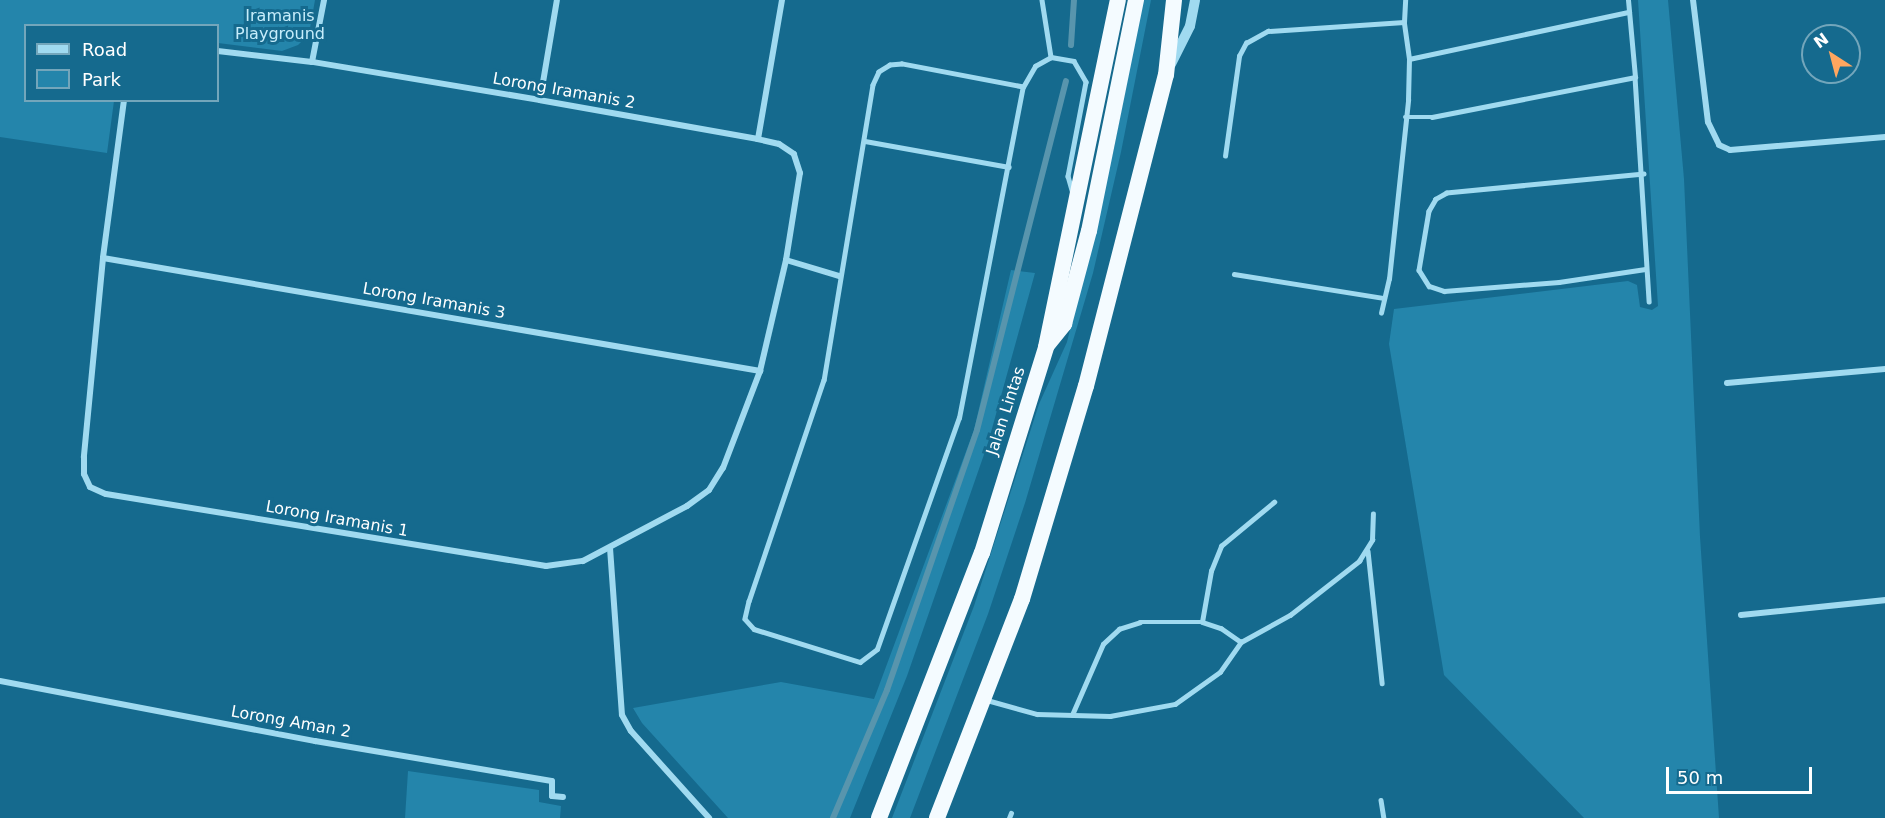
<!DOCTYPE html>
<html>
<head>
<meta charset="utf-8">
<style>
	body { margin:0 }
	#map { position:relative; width:1885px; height:818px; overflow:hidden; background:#156a8e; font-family:"DejaVu Sans",sans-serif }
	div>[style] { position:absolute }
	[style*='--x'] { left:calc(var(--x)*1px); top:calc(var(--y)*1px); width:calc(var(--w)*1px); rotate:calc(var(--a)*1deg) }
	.green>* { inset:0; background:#2485ab }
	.stream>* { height:6px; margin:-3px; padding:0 3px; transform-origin:3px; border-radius:3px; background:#5895ad }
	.service>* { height:4.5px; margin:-2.25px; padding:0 2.25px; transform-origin:2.25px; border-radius:2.25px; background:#a0daf0 }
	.minor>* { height:6px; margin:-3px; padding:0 3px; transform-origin:3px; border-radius:3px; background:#a0daf0 }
	.tertiary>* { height:10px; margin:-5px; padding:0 5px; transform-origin:5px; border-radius:5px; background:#a0daf0 }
	.trunk>* { height:16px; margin:-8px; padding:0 8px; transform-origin:8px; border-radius:8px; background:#f4fbff }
	span { translate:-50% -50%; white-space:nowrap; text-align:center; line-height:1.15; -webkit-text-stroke:6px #156a8e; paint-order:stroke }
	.park-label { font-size:16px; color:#c6edfb }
	.street-label { font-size:16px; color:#fff }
	.legend { position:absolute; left:24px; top:24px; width:195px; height:78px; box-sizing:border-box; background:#156a8e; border:2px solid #73a6bb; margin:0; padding:8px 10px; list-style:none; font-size:18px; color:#fff }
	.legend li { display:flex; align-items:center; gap:12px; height:30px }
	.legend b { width:30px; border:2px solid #73a6bb }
	.north { position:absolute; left:1801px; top:24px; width:60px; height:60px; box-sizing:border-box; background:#156a8e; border:2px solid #73a6bb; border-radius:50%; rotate:324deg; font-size:16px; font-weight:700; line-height:24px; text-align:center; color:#fff }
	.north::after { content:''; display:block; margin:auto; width:21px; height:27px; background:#ffa65f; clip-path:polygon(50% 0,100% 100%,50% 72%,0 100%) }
	.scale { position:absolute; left:1666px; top:767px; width:146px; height:27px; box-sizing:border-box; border:3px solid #fff; border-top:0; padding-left:8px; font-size:18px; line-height:21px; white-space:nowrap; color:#fff; -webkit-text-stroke:4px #156a8e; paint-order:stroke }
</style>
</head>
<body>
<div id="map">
	<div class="green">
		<div style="clip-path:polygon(0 0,315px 0,309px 34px,298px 45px,282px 51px,218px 43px,218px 26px,26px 26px,26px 100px,114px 101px,107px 153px,0 137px)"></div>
		<div style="clip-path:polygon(1143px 0,1151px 0,1121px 152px,1093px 273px,1025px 503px,988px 614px,910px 818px,892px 818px,974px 606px,1039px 404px,1067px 342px,1114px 148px)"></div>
		<div style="clip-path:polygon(1638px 0,1668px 0,1684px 179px,1700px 537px,1719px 818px,1584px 818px,1444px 675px,1389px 344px,1394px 309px,1628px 281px,1637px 285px,1640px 307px,1652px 310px,1658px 306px)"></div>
		<div style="clip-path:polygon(1011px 270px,1035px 273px,988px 443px,907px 676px,850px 818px,728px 818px,642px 723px,633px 708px,781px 682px,874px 699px,974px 430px)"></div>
		<div style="clip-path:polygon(408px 771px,539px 790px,539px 802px,561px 806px,560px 818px,405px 818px)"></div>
	</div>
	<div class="stream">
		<div style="--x:1071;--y:45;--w:45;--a:-86.2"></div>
		<div style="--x:833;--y:818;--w:139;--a:-67.1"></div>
		<div style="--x:887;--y:690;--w:275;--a:-70.9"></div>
		<div style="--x:977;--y:430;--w:360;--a:-75.7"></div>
	</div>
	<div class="service">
		<div style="--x:1042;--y:0;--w:58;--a:81"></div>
		<div style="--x:1409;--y:59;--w:225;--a:-12.1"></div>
		<div style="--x:1635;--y:77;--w:225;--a:86.4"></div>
		<div style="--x:1023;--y:87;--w:123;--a:-169.2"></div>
		<div style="--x:902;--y:64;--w:12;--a:175"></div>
		<div style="--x:890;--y:65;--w:13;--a:148"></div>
		<div style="--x:879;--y:72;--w:14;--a:115"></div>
		<div style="--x:873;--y:85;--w:299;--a:99.4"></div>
		<div style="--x:824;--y:380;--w:233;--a:108.7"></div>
		<div style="--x:749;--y:601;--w:18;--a:103"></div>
		<div style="--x:745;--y:619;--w:13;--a:48"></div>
		<div style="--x:754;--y:629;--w:111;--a:17.3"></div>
		<div style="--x:860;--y:662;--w:21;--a:-37"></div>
		<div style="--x:877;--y:649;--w:245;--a:-70.5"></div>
		<div style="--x:959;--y:418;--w:337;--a:-79.1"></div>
		<div style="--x:1023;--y:87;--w:24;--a:-60"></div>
		<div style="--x:1035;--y:66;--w:18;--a:-29"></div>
		<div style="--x:1051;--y:57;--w:23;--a:10"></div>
		<div style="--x:1074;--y:61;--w:24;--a:60"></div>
		<div style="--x:1086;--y:82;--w:96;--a:100.8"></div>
		<div style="--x:1068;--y:176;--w:15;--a:74"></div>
		<div style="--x:1405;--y:117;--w:27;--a:0"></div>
		<div style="--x:1432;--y:117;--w:207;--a:-11.1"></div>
		<div style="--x:1635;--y:77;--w:77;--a:-95.2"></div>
		<div style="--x:865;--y:141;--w:146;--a:10.2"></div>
		<div style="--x:1225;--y:156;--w:101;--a:-82"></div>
		<div style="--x:1239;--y:56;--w:15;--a:-62"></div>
		<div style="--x:1246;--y:43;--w:25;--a:-29"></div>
		<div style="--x:1268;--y:31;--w:136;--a:-3.8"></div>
		<div style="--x:1404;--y:22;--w:22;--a:-87"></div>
		<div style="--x:1644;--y:174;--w:198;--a:174.5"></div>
		<div style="--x:1447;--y:193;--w:13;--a:151"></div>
		<div style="--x:1436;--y:199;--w:14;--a:120"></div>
		<div style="--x:1429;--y:211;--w:60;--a:99.6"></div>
		<div style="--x:1419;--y:270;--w:19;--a:58"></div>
		<div style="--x:1429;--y:286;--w:16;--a:18"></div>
		<div style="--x:1444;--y:291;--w:115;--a:-4.5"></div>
		<div style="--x:1559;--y:282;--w:87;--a:-8.6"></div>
		<div style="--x:1234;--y:274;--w:152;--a:9.1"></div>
		<div style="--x:1381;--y:313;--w:35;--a:-77"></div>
		<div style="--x:1389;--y:279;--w:180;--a:-83.9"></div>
		<div style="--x:1408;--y:100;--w:41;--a:-88.6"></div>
		<div style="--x:1409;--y:59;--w:37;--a:-98"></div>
		<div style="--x:1368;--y:551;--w:133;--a:83.9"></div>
		<div style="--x:1202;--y:622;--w:52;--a:-80"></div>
		<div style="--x:1211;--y:571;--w:27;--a:-68"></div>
		<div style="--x:1221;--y:546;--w:69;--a:-39.7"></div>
		<div style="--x:987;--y:700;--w:52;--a:15.6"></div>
		<div style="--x:1037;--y:714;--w:73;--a:1.6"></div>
		<div style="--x:1110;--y:716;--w:66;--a:-10.5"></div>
		<div style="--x:1175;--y:704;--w:55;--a:-35.4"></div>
		<div style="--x:1220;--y:672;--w:37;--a:-55"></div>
		<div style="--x:1241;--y:642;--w:56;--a:-28.9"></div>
		<div style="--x:1290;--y:615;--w:88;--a:-38"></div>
		<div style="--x:1359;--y:561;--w:25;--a:-58"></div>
		<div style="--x:1372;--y:540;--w:26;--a:-88"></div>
		<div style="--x:1072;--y:715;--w:77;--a:-66.4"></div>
		<div style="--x:1103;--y:644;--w:22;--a:-43"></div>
		<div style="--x:1119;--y:629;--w:22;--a:-18"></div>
		<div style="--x:1140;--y:622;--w:62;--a:0"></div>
		<div style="--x:1202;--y:622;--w:20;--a:18"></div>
		<div style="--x:1221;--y:628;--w:24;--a:35"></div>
		<div style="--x:1381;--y:800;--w:18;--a:81"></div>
		<div style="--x:1009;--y:818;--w:5;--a:-68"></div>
	</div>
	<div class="minor">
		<div style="--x:1693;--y:0;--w:123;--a:83"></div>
		<div style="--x:1708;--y:122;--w:25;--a:64"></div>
		<div style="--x:1719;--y:145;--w:12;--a:24"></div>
		<div style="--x:1730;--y:150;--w:156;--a:-4.8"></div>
		<div style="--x:312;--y:62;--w:63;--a:-79"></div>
		<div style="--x:124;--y:100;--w:159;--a:97.6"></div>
		<div style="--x:103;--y:258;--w:200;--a:95.5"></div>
		<div style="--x:84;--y:457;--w:17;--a:90"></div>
		<div style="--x:84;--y:474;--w:14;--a:65"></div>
		<div style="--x:90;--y:487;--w:17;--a:24"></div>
		<div style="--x:106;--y:494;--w:446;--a:9.3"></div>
		<div style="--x:546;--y:566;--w:37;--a:-8"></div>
		<div style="--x:583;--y:561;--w:118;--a:-27.9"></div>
		<div style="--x:687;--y:506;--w:27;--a:-36"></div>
		<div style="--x:709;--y:490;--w:26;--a:-58"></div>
		<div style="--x:723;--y:468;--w:104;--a:-69.1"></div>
		<div style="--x:760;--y:371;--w:114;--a:-76.8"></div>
		<div style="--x:786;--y:260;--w:88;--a:-80.9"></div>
		<div style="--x:800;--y:173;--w:20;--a:-108"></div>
		<div style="--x:794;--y:154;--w:18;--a:-146"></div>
		<div style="--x:779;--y:144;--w:22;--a:-167"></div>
		<div style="--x:758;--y:139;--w:221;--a:-169.9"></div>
		<div style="--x:540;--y:100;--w:231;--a:-170.5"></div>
		<div style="--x:312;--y:62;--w:95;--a:-173.3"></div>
		<div style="--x:540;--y:100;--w:101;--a:-80.4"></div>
		<div style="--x:758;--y:139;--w:141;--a:-80.2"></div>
		<div style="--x:103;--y:258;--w:667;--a:9.76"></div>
		<div style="--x:786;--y:260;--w:55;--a:16.8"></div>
		<div style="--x:1727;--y:383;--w:159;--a:-5.1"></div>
		<div style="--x:610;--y:548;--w:167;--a:85.9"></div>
		<div style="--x:622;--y:715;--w:18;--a:61"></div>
		<div style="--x:631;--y:731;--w:117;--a:48.1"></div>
		<div style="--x:1741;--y:615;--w:145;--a:-5.9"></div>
		<div style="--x:0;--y:681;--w:321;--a:10.8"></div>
		<div style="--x:315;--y:741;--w:240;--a:9.6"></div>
		<div style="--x:552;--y:781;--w:15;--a:90"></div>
		<div style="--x:552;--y:796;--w:11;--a:5"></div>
	</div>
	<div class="tertiary">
		<div style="--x:1171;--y:64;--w:42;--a:-63.4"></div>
		<div style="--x:1190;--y:26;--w:26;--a:-79"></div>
	</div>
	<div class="trunk">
		<div style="--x:1048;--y:344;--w:26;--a:-51"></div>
		<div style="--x:1064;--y:324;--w:96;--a:-75"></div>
		<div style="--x:1089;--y:231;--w:236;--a:-78.5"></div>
		<div style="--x:879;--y:818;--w:284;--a:-68.8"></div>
		<div style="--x:982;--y:553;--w:216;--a:-72.7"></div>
		<div style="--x:1046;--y:347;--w:354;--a:-78.3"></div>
		<div style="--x:937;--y:818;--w:235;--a:-68.8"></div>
		<div style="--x:1022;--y:599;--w:222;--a:-73.3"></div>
		<div style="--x:1086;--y:386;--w:321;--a:-75.6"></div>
		<div style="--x:1166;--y:75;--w:75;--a:-83.9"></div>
	</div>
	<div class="park-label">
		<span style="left:280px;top:25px">Iramanis<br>Playground</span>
	</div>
	<div class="street-label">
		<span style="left:564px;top:91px;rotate:10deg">Lorong Iramanis 2</span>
		<span style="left:434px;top:301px;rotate:10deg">Lorong Iramanis 3</span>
		<span style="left:1006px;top:411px;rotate:-72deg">Jalan Lintas</span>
		<span style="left:337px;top:519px;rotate:10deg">Lorong Iramanis 1</span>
		<span style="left:291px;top:722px;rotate:10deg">Lorong Aman 2</span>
	</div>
	<ul class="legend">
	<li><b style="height:8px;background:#a0daf0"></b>Road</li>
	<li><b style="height:16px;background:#2485ab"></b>Park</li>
	</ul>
	<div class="north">N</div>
	<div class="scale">50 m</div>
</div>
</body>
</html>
